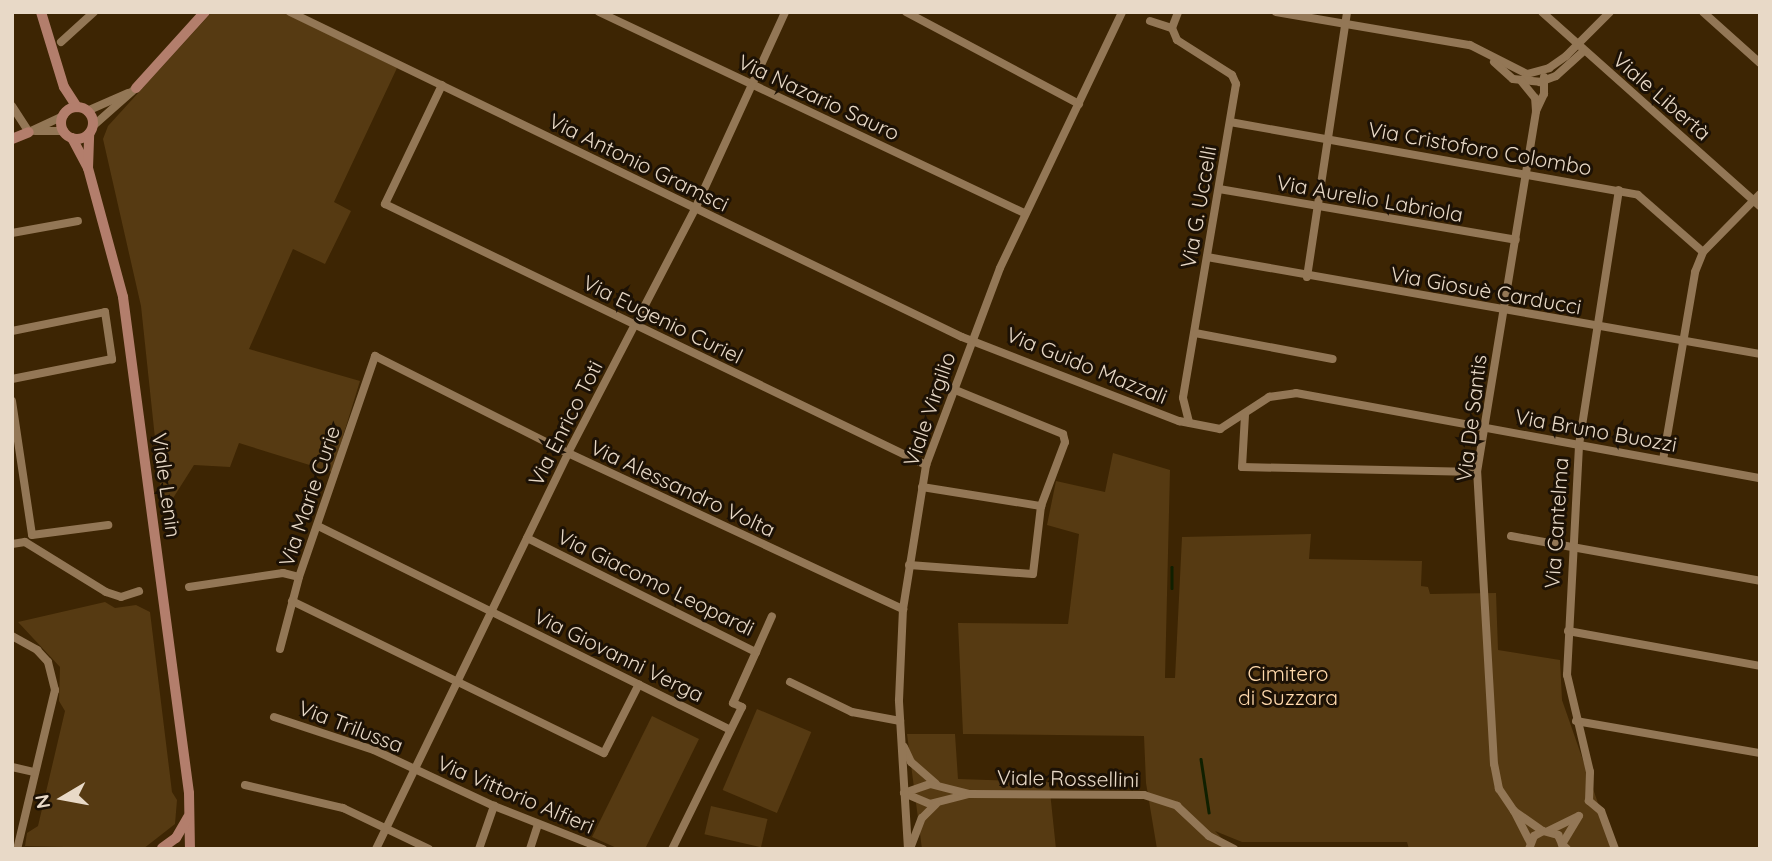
<!DOCTYPE html>
<html>
<head>
<meta charset="utf-8">
<style>
	body { margin:0 }
	#map { position:relative; width:1772px; height:861px; overflow:hidden; background:#3d2503; font-family:Quicksand,sans-serif }
	div>[style] { position:absolute }
	[style*='--x'] { left:calc(var(--x)*1px); top:calc(var(--y)*1px); width:calc(var(--w)*1px); rotate:calc(var(--a)*1deg) }
	.green>* { inset:0; background:#563a12; transform-origin:0 0 }
	.stream>* { height:2.5px; margin:-1.25px; padding:0 1.25px; transform-origin:1.25px; border-radius:1.25px; background:#102000 }
	.street>* { height:8px; margin:-4px; padding:0 4px; transform-origin:4px; border-radius:4px; background:#937756 }
	.secondary>* { height:10px; margin:-5px; padding:0 5px; transform-origin:5px; border-radius:5px; background:#b37e6c }
	.secondary>.ring { margin:-5px; padding:0; box-sizing:content-box; background:none; border:10px solid #b37e6c; border-radius:50% }
	span { translate:-50% -50%; white-space:nowrap; text-align:center; line-height:1.15; -webkit-text-stroke:6px #1c1105; paint-order:stroke }
	.street-label { font-size:21px; color:#e8d9c7 }
	.park-label { font-size:21px; color:#ffd9ac }
	.frame { position:absolute; inset:0; border:14px solid #e8d9c7; pointer-events:none }
	.north { position:absolute; left:28px; top:763px; width:70px; height:70px; -webkit-text-stroke:5px #1c1105; paint-order:stroke; rotate:260deg; font-size:19px; font-weight:700; line-height:28px; text-align:center; color:#e8d9c7 }
	.north::after { content:''; display:block; margin:auto; width:24px; height:32px; background:#e8d9c7; clip-path:polygon(50% 0,100% 100%,50% 72%,0 100%) }
</style>
</head>
<body>
<div id="map">
	<div class="green">
		<div style="clip-path:polygon(212px 12px,283px 12px,397px 68px,334px 202px,351px 211px,325px 264px,293px 249px,249px 349px,360px 381px,332px 472px,239px 443px,230px 467px,194px 465px,163px 514px,141px 306px,103px 139px,108px 126px)"></div>
		<div style="clip-path:polygon(1113px 453px,1170px 470px,1165px 678px,1175px 678px,1182px 537px,1311px 534px,1309px 559px,1422px 561px,1421px 586px,1428px 587px,1430px 594px,1496px 593px,1498px 650px,1560px 660px,1562px 700px,1614px 849px,1409px 849px,1407px 842px,1242px 842px,1215px 831px,1232px 849px,1157px 849px,1146px 783px,1144px 736px,963px 734px,958px 623px,1068px 624px,1079px 534px,1047px 525px,1056px 481px,1105px 492px)"></div>
		<div style="clip-path:polygon(105px 602px,115px 608px,136px 605px,150px 612px,172px 792px,177px 800px,175px 824px,143px 849px,25px 846px,27px 833px,38px 826px,65px 711px,59px 701px,60px 667px,18px 622px)"></div>
		<div style="left:757px;top:709px;width:59px;height:88px;rotate:23deg"></div>
		<div style="clip-path:polygon(652px 716px,699px 739px,645px 849px,619px 849px,592px 837px)"></div>
		<div style="clip-path:polygon(907px 734px,955px 734px,958px 779px,1049px 782px,1056px 849px,922px 849px)"></div>
		<div style="left:711px;top:806px;width:58px;height:29px;rotate:13deg"></div>
	</div>
	<div class="stream">
		<div style="--x:1172;--y:567;--w:21;--a:90"></div>
		<div style="--x:1201;--y:759;--w:54;--a:81.4"></div>
	</div>
	<div class="street">
		<div style="--x:290;--y:12;--w:746;--a:25.81"></div>
		<div style="--x:962;--y:337;--w:233;--a:21.2"></div>
		<div style="--x:1179;--y:421;--w:42;--a:11"></div>
		<div style="--x:1220;--y:429;--w:59;--a:-33.1"></div>
		<div style="--x:1269;--y:397;--w:27;--a:-8"></div>
		<div style="--x:1296;--y:393;--w:472;--a:10.4"></div>
		<div style="--x:599;--y:12;--w:470;--a:25.3"></div>
		<div style="--x:906;--y:12;--w:196;--a:28"></div>
		<div style="--x:1276;--y:12;--w:197;--a:9.7"></div>
		<div style="--x:1470;--y:45;--w:64;--a:27"></div>
		<div style="--x:1527;--y:74;--w:23;--a:-15"></div>
		<div style="--x:1549;--y:68;--w:21;--a:-35"></div>
		<div style="--x:1566;--y:56;--w:62;--a:-45"></div>
		<div style="--x:1542;--y:12;--w:292;--a:41.7"></div>
		<div style="--x:1703;--y:12;--w:76;--a:41.8"></div>
		<div style="--x:1150;--y:21;--w:23;--a:18"></div>
		<div style="--x:1172;--y:28;--w:13;--a:67"></div>
		<div style="--x:1177;--y:40;--w:65;--a:32.5"></div>
		<div style="--x:1232;--y:75;--w:10;--a:66"></div>
		<div style="--x:1236;--y:84;--w:318;--a:99.6"></div>
		<div style="--x:1183;--y:398;--w:25;--a:76"></div>
		<div style="--x:1172;--y:28;--w:17;--a:-69"></div>
		<div style="--x:61;--y:42;--w:45;--a:-42.3"></div>
		<div style="--x:1494;--y:62;--w:25;--a:42"></div>
		<div style="--x:1513;--y:79;--w:27;--a:6"></div>
		<div style="--x:1540;--y:82;--w:17;--a:-21"></div>
		<div style="--x:1556;--y:76;--w:38;--a:-42"></div>
		<div style="--x:442;--y:85;--w:132;--a:115.6"></div>
		<div style="--x:385;--y:204;--w:601;--a:25.75"></div>
		<div style="--x:12;--y:106;--w:31;--a:57"></div>
		<div style="--x:87;--y:111;--w:45;--a:-23.7"></div>
		<div style="--x:1536;--y:111;--w:19;--a:-65"></div>
		<div style="--x:1544;--y:94;--w:17;--a:-90"></div>
		<div style="--x:1230;--y:122;--w:414;--a:10.1"></div>
		<div style="--x:1638;--y:195;--w:86;--a:41.2"></div>
		<div style="--x:93;--y:126;--w:57;--a:-41.5"></div>
		<div style="--x:35;--y:131;--w:29;--a:0"></div>
		<div style="--x:29;--y:132;--w:38;--a:-25"></div>
		<div style="--x:1219;--y:189;--w:301;--a:9.7"></div>
		<div style="--x:12;--y:233;--w:67;--a:-10.3"></div>
		<div style="--x:1207;--y:257;--w:561;--a:9.95"></div>
		<div style="--x:1307;--y:277;--w:268;--a:-81.4"></div>
		<div style="--x:12;--y:331;--w:95;--a:-11.5"></div>
		<div style="--x:105;--y:312;--w:48;--a:81.5"></div>
		<div style="--x:112;--y:359;--w:102;--a:168.7"></div>
		<div style="--x:1195;--y:333;--w:140;--a:10.7"></div>
		<div style="--x:12;--y:401;--w:135;--a:81.5"></div>
		<div style="--x:1245;--y:415;--w:52;--a:93.3"></div>
		<div style="--x:1242;--y:467;--w:235;--a:1.2"></div>
		<div style="--x:1663;--y:460;--w:191;--a:-80.3"></div>
		<div style="--x:1695;--y:272;--w:22;--a:-68"></div>
		<div style="--x:1703;--y:252;--w:81;--a:-45.5"></div>
		<div style="--x:922;--y:487;--w:121;--a:9.1"></div>
		<div style="--x:318;--y:526;--w:460;--a:26.3"></div>
		<div style="--x:32;--y:535;--w:77;--a:-7.5"></div>
		<div style="--x:1511;--y:536;--w:253;--a:10.2"></div>
		<div style="--x:527;--y:538;--w:256;--a:26.5"></div>
		<div style="--x:756;--y:652;--w:56;--a:114.3"></div>
		<div style="--x:733;--y:703;--w:10;--a:24"></div>
		<div style="--x:742;--y:707;--w:158;--a:116.2"></div>
		<div style="--x:12;--y:544;--w:13;--a:-9"></div>
		<div style="--x:25;--y:542;--w:95;--a:31.7"></div>
		<div style="--x:106;--y:592;--w:16;--a:18"></div>
		<div style="--x:121;--y:597;--w:19;--a:-18"></div>
		<div style="--x:909;--y:565;--w:124;--a:4.2"></div>
		<div style="--x:1033;--y:574;--w:68;--a:-83.3"></div>
		<div style="--x:1041;--y:506;--w:68;--a:-69.4"></div>
		<div style="--x:1065;--y:442;--w:8;--a:-104"></div>
		<div style="--x:1063;--y:434;--w:119;--a:-157.8"></div>
		<div style="--x:189;--y:587;--w:95;--a:-8.5"></div>
		<div style="--x:283;--y:573;--w:16;--a:14"></div>
		<div style="--x:292;--y:601;--w:347;--a:26"></div>
		<div style="--x:604;--y:753;--w:77;--a:-63.1"></div>
		<div style="--x:1568;--y:631;--w:195;--a:10.3"></div>
		<div style="--x:12;--y:636;--w:29;--a:29"></div>
		<div style="--x:37;--y:650;--w:16;--a:47"></div>
		<div style="--x:48;--y:662;--w:29;--a:76"></div>
		<div style="--x:55;--y:690;--w:163;--a:103.4"></div>
		<div style="--x:280;--y:649;--w:74;--a:-75.2"></div>
		<div style="--x:299;--y:577;--w:234;--a:-71"></div>
		<div style="--x:375;--y:356;--w:216;--a:26.7"></div>
		<div style="--x:568;--y:453;--w:370;--a:25"></div>
		<div style="--x:756;--y:652;--w:39;--a:-66"></div>
		<div style="--x:790;--y:682;--w:69;--a:25.8"></div>
		<div style="--x:852;--y:712;--w:49;--a:10.6"></div>
		<div style="--x:274;--y:717;--w:105;--a:18.3"></div>
		<div style="--x:374;--y:750;--w:132;--a:25"></div>
		<div style="--x:494;--y:806;--w:117;--a:21.5"></div>
		<div style="--x:1576;--y:721;--w:187;--a:9.9"></div>
		<div style="--x:904;--y:747;--w:17;--a:65"></div>
		<div style="--x:911;--y:762;--w:33;--a:41"></div>
		<div style="--x:12;--y:767;--w:23;--a:13"></div>
		<div style="--x:245;--y:785;--w:101;--a:13.2"></div>
		<div style="--x:343;--y:808;--w:95;--a:25.5"></div>
		<div style="--x:969;--y:794;--w:40;--a:165.6"></div>
		<div style="--x:930;--y:804;--w:28;--a:-157"></div>
		<div style="--x:904;--y:793;--w:28;--a:-19"></div>
		<div style="--x:930;--y:784;--w:40;--a:14.4"></div>
		<div style="--x:969;--y:794;--w:175;--a:0.3"></div>
		<div style="--x:1144;--y:795;--w:35;--a:18"></div>
		<div style="--x:1177;--y:806;--w:44;--a:43.2"></div>
		<div style="--x:1209;--y:836;--w:28;--a:27"></div>
		<div style="--x:1514;--y:811;--w:27;--a:-124"></div>
		<div style="--x:1499;--y:789;--w:25;--a:-101"></div>
		<div style="--x:1494;--y:764;--w:292;--a:-93.3"></div>
		<div style="--x:1477;--y:472;--w:366;--a:-80.7"></div>
		<div style="--x:1536;--y:111;--w:13;--a:-94"></div>
		<div style="--x:1535;--y:98;--w:21;--a:-129"></div>
		<div style="--x:1548;--y:831;--w:34;--a:-26"></div>
		<div style="--x:1579;--y:816;--w:33;--a:121"></div>
		<div style="--x:1562;--y:844;--w:7;--a:45"></div>
		<div style="--x:1530;--y:842;--w:35;--a:-117"></div>
		<div style="--x:1514;--y:811;--w:35;--a:35"></div>
		<div style="--x:911;--y:846;--w:30;--a:-69"></div>
		<div style="--x:922;--y:818;--w:20;--a:-45"></div>
		<div style="--x:376;--y:849;--w:440;--a:-64.1"></div>
		<div style="--x:568;--y:453;--w:275;--a:-62.5"></div>
		<div style="--x:695;--y:209;--w:217;--a:-65.4"></div>
		<div style="--x:479;--y:849;--w:46;--a:-70.8"></div>
		<div style="--x:530;--y:849;--w:26;--a:-72"></div>
		<div style="--x:908;--y:849;--w:149;--a:-93.5"></div>
		<div style="--x:899;--y:700;--w:91;--a:-87.5"></div>
		<div style="--x:903;--y:609;--w:146;--a:-80.9"></div>
		<div style="--x:926;--y:465;--w:210;--a:-69.4"></div>
		<div style="--x:1000;--y:268;--w:284;--a:-64.5"></div>
		<div style="--x:1529;--y:849;--w:14;--a:-69"></div>
		<div style="--x:1534;--y:836;--w:10;--a:-29"></div>
		<div style="--x:1543;--y:831;--w:16;--a:15"></div>
		<div style="--x:1558;--y:835;--w:12;--a:66"></div>
		<div style="--x:1615;--y:849;--w:40;--a:-110.2"></div>
		<div style="--x:1601;--y:811;--w:16;--a:-140"></div>
		<div style="--x:1589;--y:801;--w:29;--a:-88"></div>
		<div style="--x:1590;--y:772;--w:100;--a:-103.3"></div>
		<div style="--x:1567;--y:675;--w:230;--a:-87"></div>
		<div style="--x:1579;--y:445;--w:258;--a:-81.1"></div>
	</div>
	<div class="secondary">
		<div style="--x:41;--y:12;--w:78;--a:73"></div>
		<div style="--x:64;--y:87;--w:24;--a:57"></div>
		<div style="--x:136;--y:88;--w:103;--a:-47.8"></div>
		<div class="ring" style="left:61px;top:107px;width:22px;height:22px"></div>
		<div style="--x:72;--y:138;--w:34;--a:62"></div>
		<div style="--x:88;--y:168;--w:134;--a:74.8"></div>
		<div style="--x:123;--y:297;--w:500;--a:82.42"></div>
		<div style="--x:189;--y:793;--w:56;--a:89"></div>
		<div style="--x:12;--y:139;--w:18;--a:-22"></div>
		<div style="--x:88;--y:168;--w:34;--a:-88"></div>
		<div style="--x:162;--y:848;--w:17;--a:-36"></div>
		<div style="--x:176;--y:838;--w:24;--a:-60"></div>
	</div>
	<div class="street-label">
		<span style="left:1662px;top:96px;rotate:41deg">Viale Libertà</span>
		<span style="left:819px;top:97px;rotate:25deg">Via Nazario Sauro</span>
		<span style="left:1480px;top:148px;rotate:10deg">Via Cristoforo Colombo</span>
		<span style="left:639px;top:162px;rotate:26deg">Via Antonio Gramsci</span>
		<span style="left:1370px;top:198px;rotate:10deg">Via Aurelio Labriola</span>
		<span style="left:1198px;top:207px;rotate:-80deg">Via G. Uccelli</span>
		<span style="left:1486px;top:290px;rotate:10deg">Via Giosuè Carducci</span>
		<span style="left:663px;top:319px;rotate:26deg">Via Eugenio Curiel</span>
		<span style="left:1087px;top:365px;rotate:22deg">Via Guido Mazzali</span>
		<span style="left:929px;top:409px;rotate:-71deg">Viale Virgilio</span>
		<span style="left:1471px;top:418px;rotate:-83deg">Via De Santis</span>
		<span style="left:565px;top:423px;rotate:-63deg">Via Enrico Toti</span>
		<span style="left:1596px;top:430px;rotate:10deg">Via Bruno Buozzi</span>
		<span style="left:167px;top:485px;rotate:82deg">Viale Lenin</span>
		<span style="left:683px;top:488px;rotate:25deg">Via Alessandro Volta</span>
		<span style="left:309px;top:496px;rotate:-71deg">Via Marie Curie</span>
		<span style="left:1556px;top:523px;rotate:-86deg">Via Cantelma</span>
		<span style="left:656px;top:582px;rotate:26deg">Via Giacomo Leopardi</span>
		<span style="left:619px;top:655px;rotate:26deg">Via Giovanni Verga</span>
		<span style="left:351px;top:726px;rotate:21deg">Via Trilussa</span>
		<span style="left:1068px;top:778px;rotate:1deg">Viale Rossellini</span>
		<span style="left:516px;top:794px;rotate:23deg">Via Vittorio Alfieri</span>
	</div>
	<div class="park-label">
		<span style="left:1288px;top:685px">Cimitero<br>di Suzzara</span>
	</div>
	<div class="frame"></div>
	<div class="north">N</div>
</div>
</body>
</html>
